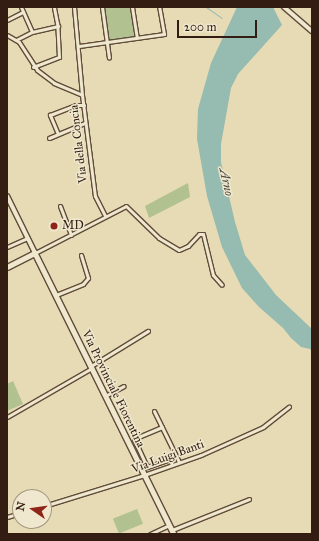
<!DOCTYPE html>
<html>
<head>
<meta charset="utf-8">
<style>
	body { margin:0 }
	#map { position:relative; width:319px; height:541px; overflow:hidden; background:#e6dbb4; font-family:"IM FELL Great Primer",serif }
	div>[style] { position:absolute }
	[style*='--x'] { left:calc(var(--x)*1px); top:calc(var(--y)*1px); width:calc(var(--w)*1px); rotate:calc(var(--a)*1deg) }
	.green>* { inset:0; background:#b1c190; transform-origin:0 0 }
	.water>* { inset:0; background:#96bbb1 }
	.stream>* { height:1px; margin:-0.5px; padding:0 0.5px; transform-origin:0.5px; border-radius:0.5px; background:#96bbb1 }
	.roads { filter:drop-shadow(1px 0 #604c3a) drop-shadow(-1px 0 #604c3a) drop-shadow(0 1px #604c3a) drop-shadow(0 -1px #604c3a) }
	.minor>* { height:3px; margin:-1.5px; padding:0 1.5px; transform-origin:1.5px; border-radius:1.5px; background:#efe8ce }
	.tertiary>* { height:4px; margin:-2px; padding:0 2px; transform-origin:2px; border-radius:2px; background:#efe8ce }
	.secondary>* { height:4.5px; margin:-2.25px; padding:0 2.25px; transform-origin:2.25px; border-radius:2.25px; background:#efe8ce }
	.dots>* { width:11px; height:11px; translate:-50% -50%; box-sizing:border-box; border:2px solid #efe8ce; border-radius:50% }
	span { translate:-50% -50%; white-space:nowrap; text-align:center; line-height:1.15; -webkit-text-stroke:3px #efe8ce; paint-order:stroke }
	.street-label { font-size:12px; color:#331c11 }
	.poi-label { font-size:12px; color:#331c11 }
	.left { translate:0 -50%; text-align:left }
	.water-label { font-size:13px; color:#514c41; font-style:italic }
	.frame { position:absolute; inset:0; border:8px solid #331c11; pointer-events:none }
	.north { position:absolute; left:12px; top:489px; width:40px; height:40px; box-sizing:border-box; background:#efe8ce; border:1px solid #a49682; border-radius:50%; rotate:283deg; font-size:11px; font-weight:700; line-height:16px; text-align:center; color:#331c11 }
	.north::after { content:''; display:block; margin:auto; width:14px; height:18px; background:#8f2418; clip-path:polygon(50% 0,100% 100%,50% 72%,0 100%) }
	.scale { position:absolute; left:177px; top:20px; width:80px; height:18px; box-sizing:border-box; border:2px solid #331c11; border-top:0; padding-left:5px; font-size:12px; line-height:14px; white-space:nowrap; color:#331c11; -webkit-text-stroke:3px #efe8ce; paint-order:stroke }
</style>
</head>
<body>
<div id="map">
	<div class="green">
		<div style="clip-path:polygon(102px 7px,132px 7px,137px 38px,107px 42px)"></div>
		<div style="clip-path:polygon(188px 183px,190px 197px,149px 218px,145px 206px)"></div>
		<div style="clip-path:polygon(13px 381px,23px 404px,7px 411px,7px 384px)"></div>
		<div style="left:137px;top:509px;width:16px;height:26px;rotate:68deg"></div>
	</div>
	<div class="water">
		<div style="clip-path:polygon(237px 7px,273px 7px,282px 25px,238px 74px,231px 88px,221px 144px,221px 162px,235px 222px,245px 255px,276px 295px,312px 329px,312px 352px,310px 349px,301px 347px,291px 338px,283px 328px,259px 307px,242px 288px,222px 247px,207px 196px,197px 139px,198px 109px,211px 63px)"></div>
	</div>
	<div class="stream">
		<div style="--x:206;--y:7;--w:19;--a:35"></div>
	</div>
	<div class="roads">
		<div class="minor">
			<div style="--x:21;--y:7;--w:27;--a:66"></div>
			<div style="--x:74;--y:7;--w:88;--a:84.8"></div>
			<div style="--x:82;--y:95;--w:102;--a:82.7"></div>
			<div style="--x:95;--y:196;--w:22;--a:63"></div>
			<div style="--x:102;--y:7;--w:51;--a:82.2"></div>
			<div style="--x:132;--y:7;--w:31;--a:81"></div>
			<div style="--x:7;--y:20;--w:18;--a:-27"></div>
			<div style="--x:7;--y:35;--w:14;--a:30"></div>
			<div style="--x:19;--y:42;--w:33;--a:57"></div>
			<div style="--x:37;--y:70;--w:21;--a:37"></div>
			<div style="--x:54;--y:83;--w:30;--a:23"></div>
			<div style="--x:16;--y:40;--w:18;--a:-27"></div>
			<div style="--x:32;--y:32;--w:27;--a:-13"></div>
			<div style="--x:79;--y:46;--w:86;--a:-8"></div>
			<div style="--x:164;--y:34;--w:27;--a:-100"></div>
			<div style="--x:33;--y:67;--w:28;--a:-21"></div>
			<div style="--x:59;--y:57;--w:34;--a:-93"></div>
			<div style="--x:57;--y:23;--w:16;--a:-101"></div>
			<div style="--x:58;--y:134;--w:21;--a:-113"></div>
			<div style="--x:50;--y:115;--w:28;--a:-21"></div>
			<div style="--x:76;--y:105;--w:8;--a:0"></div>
			<div style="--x:49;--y:138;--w:39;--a:-23"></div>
			<div style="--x:60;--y:206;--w:31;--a:69"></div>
			<div style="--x:7;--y:247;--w:22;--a:-24"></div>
			<div style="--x:35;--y:253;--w:102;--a:-27.3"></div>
			<div style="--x:126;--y:206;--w:46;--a:44.1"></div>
			<div style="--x:159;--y:238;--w:23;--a:31"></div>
			<div style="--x:179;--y:250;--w:10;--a:-24"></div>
			<div style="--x:188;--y:246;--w:16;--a:-47"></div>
			<div style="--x:199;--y:234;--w:4;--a:0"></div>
			<div style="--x:203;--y:234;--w:42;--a:76.3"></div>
			<div style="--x:213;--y:275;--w:13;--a:48"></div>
			<div style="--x:56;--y:295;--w:29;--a:-22"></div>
			<div style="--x:83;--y:284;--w:8;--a:-50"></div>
			<div style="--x:88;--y:278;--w:24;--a:-107"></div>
			<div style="--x:91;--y:366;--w:67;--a:-31.6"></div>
			<div style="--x:105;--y:396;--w:21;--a:-28"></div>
			<div style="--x:154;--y:411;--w:57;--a:63.9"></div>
			<div style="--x:7;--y:417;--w:98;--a:-30"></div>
			<div style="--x:162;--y:427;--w:30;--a:157"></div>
			<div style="--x:134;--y:439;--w:31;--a:65"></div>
			<div style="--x:147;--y:467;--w:24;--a:-19"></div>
			<div style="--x:170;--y:459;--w:6;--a:72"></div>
			<div style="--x:44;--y:506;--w:105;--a:-17.2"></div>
			<div style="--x:144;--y:475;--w:60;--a:-19.3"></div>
			<div style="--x:201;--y:455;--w:68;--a:-24.3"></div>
			<div style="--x:263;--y:427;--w:33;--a:-38"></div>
			<div style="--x:7;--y:517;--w:14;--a:-17"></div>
			<div style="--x:172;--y:530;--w:83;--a:-21.9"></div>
			<div style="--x:150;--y:534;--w:21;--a:-25"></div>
		</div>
		<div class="tertiary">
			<div style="--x:284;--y:7;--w:37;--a:41"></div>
			<div style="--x:7;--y:196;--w:64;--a:63.8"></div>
		</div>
		<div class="secondary">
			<div style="--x:7;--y:267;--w:31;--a:-27"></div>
			<div style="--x:35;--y:253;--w:313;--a:63.7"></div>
		</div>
	</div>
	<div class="dots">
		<div style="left:54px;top:226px;background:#8f2418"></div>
	</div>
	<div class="street-label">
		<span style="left:79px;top:144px;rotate:-97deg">Via della Concia</span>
		<span style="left:113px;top:389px;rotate:64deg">Via Provinciale Fiorentina</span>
		<span style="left:168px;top:457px;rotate:-20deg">Via Luigi Banti</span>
	</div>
	<div class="poi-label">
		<span class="left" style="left:62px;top:226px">MD</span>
	</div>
	<div class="water-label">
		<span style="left:226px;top:182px;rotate:78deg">Arno</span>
	</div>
	<div class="frame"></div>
	<div class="north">N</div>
	<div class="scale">200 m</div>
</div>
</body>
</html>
